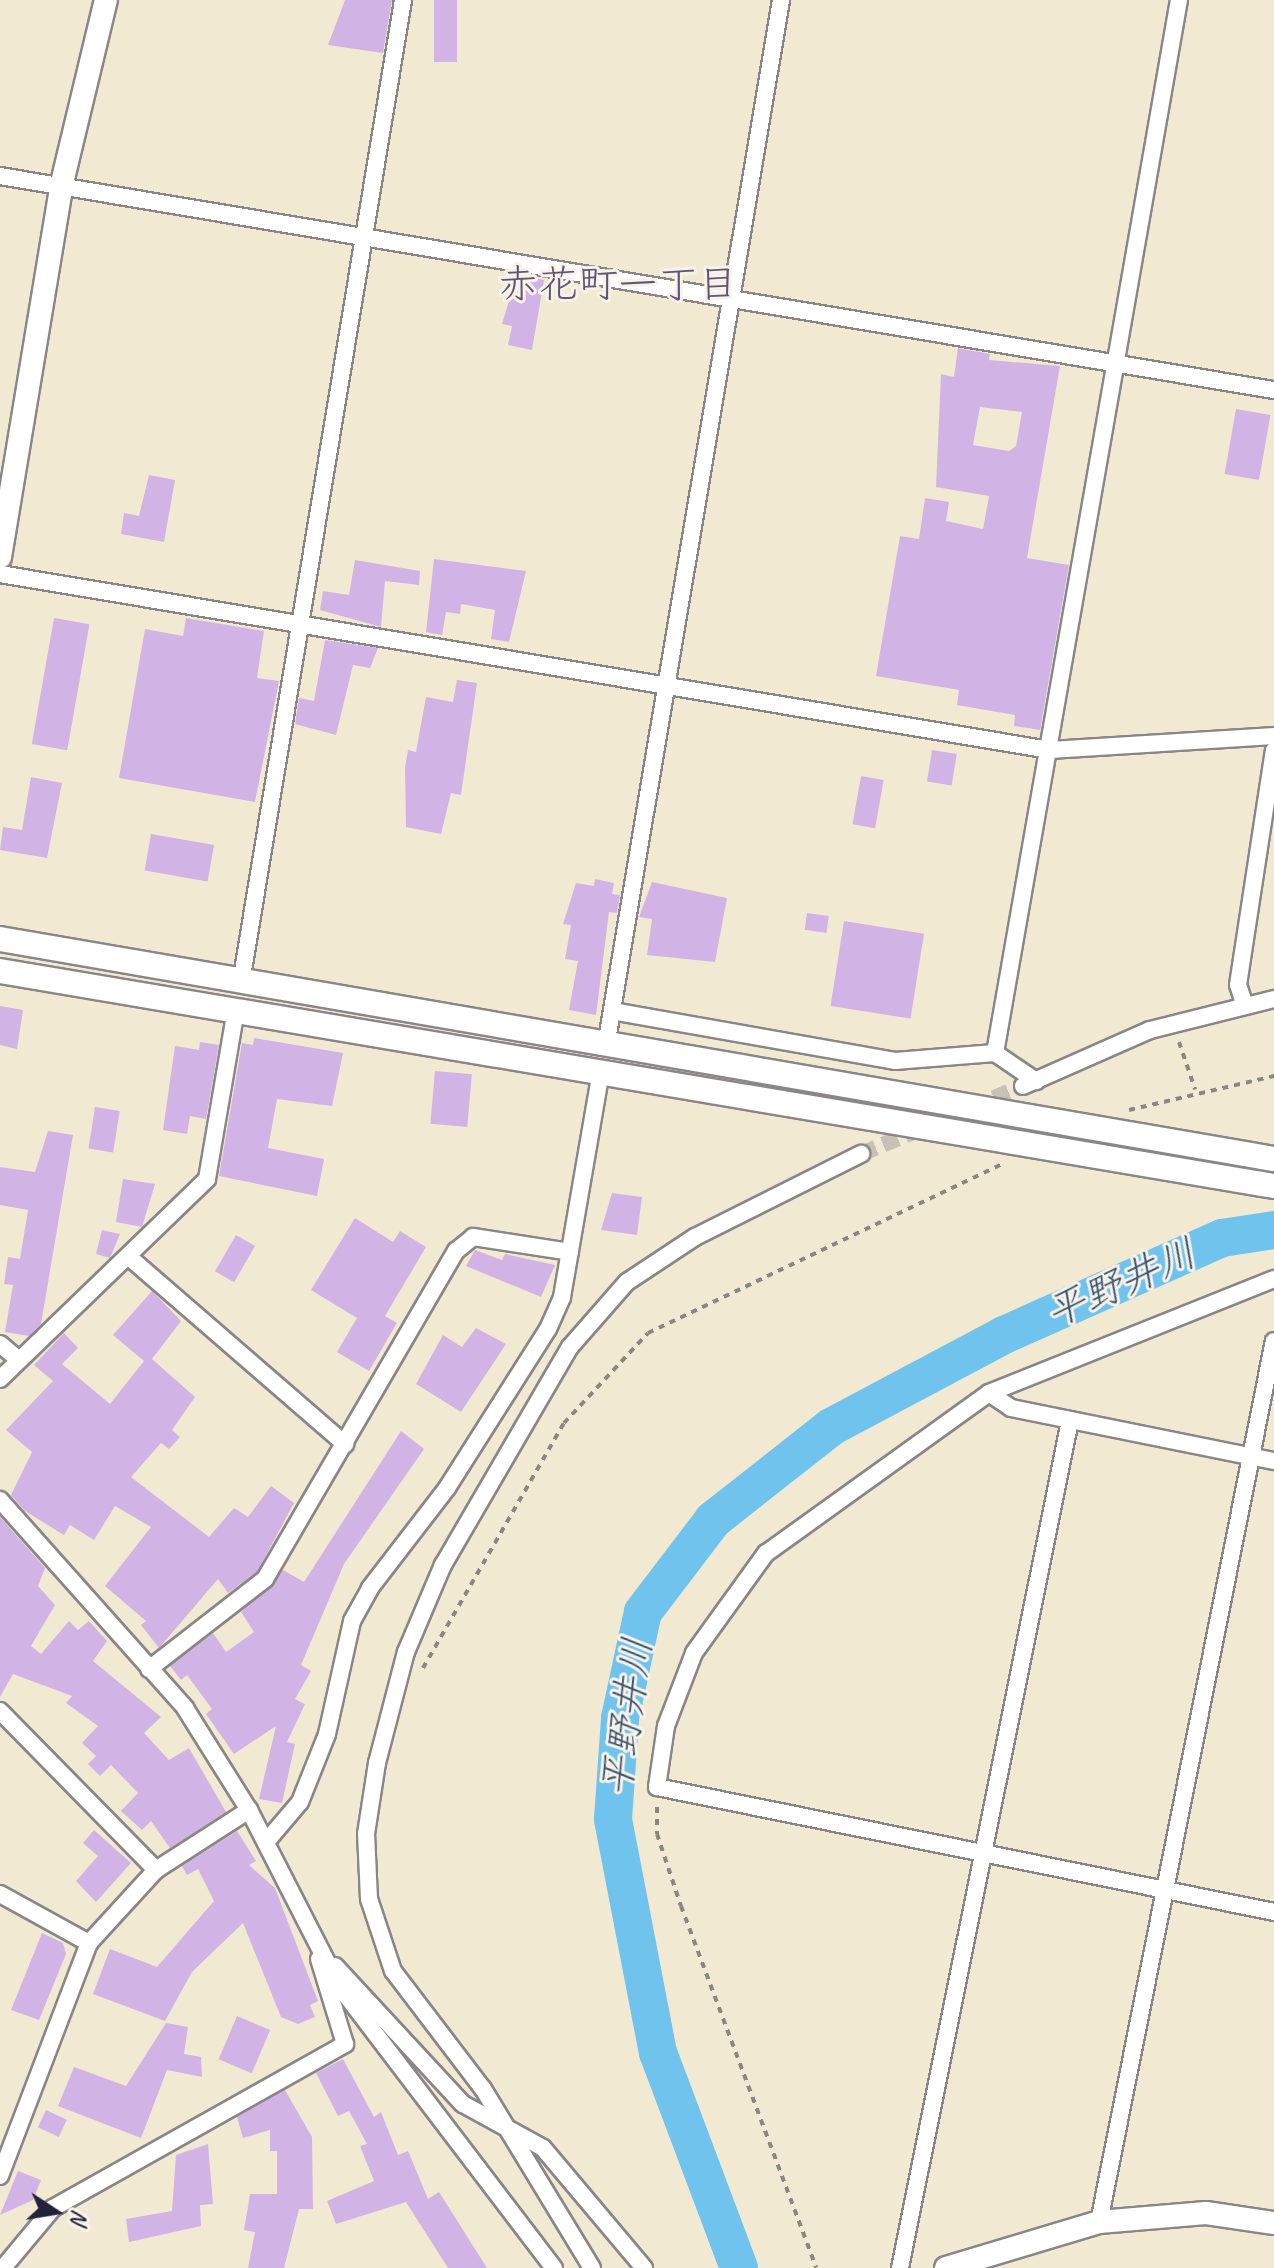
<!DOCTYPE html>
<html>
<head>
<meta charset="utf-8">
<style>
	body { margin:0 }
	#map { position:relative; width:1274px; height:2268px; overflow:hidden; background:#f2e9d3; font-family:Caveat,"Klee One",sans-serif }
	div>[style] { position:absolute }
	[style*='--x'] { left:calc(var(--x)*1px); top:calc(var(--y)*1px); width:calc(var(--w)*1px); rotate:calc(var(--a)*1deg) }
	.river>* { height:38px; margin:-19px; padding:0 19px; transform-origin:19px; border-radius:19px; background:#6fc3ec }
	.building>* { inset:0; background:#d2b3e6; transform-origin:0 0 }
	.minor-tunnel>* { height:16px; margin-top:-8px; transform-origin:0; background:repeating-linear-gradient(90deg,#c8c1b5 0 16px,transparent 0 24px) }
	.path>* { height:4px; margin-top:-2px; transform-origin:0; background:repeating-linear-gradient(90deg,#8a8687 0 6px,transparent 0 12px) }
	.roads { filter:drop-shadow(2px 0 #8a8687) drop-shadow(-2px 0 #8a8687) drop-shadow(0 2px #8a8687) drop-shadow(0 -2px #8a8687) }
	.minor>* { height:16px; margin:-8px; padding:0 8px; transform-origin:8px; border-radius:8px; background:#fff }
	.tertiary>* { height:22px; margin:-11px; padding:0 11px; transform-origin:11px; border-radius:11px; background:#fff }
	.secondary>* { height:24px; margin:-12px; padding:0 12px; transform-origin:12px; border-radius:12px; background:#fff }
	span { translate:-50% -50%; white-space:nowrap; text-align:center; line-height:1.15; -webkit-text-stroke:6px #f7f3e8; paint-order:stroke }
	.neighbourhood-label { font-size:40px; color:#605577 }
	.water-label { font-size:40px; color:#395270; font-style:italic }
	.north { position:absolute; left:16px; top:2172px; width:80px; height:80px; -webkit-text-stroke:6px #f7f3e8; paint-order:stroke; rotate:102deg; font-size:22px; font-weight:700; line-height:32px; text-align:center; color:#22223b }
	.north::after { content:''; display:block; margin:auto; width:28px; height:36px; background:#22223b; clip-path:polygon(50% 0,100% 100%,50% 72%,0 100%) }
</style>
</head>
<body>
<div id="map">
	<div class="river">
		<div style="--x:739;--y:2268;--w:230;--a:-110.6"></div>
		<div style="--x:658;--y:2053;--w:238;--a:-100.9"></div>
		<div style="--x:613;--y:1819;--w:101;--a:-86"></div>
		<div style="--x:620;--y:1718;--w:108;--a:-77.8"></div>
		<div style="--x:643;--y:1612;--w:116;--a:-52.7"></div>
		<div style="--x:713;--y:1520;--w:150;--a:-38.2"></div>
		<div style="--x:831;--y:1427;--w:196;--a:-28"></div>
		<div style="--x:1004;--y:1335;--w:239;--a:-24"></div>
		<div style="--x:1222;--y:1238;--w:53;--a:-8.7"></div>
	</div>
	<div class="building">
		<div style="clip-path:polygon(345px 0,392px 0,383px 53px,328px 45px)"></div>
		<div style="left:434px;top:0;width:23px;height:62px"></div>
		<div style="clip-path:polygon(517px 274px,544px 280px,532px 350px,508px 345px,512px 326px,502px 324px)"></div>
		<div style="clip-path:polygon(evenodd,958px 348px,990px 354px,989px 360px,1060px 366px,1027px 558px,1069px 565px,1040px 730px,1014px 726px,1015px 715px,957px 705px,959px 690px,876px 676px,900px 536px,919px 539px,925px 498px,949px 502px,946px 521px,983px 529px,989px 496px,936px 487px,941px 374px,954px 377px,958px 348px,980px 407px,1022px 412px,1016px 446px,1009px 451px,973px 445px,980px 407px)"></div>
		<div style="left:1236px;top:409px;width:35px;height:66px;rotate:10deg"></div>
		<div style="clip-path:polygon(149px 475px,175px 480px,164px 542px,121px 534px,124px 513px,139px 516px)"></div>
		<div style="clip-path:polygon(434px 559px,526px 571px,509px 642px,491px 639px,495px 610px,461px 604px,460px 614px,446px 612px,442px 635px,426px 632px)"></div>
		<div style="clip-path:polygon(355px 560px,420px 571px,419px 585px,385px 581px,381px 627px,320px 610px,323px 591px,349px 595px)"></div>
		<div style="left:54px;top:618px;width:36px;height:128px;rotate:10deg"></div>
		<div style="clip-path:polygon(186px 618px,264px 631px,257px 678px,279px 681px,255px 802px,119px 778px,145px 629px,183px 636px)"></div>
		<div style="clip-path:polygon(325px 640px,378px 648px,370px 668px,353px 665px,336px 735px,295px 724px,299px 698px,314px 701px)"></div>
		<div style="clip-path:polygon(457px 680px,477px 683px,461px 795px,451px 793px,441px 834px,406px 827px,405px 768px,408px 750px,416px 752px,426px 697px,453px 702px)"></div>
		<div style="left:932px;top:750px;width:25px;height:32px;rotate:9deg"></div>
		<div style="left:861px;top:776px;width:23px;height:49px;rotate:10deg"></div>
		<div style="clip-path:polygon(31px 777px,62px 783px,47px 858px,0 850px,3px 827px,22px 830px)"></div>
		<div style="left:151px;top:834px;width:64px;height:37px;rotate:10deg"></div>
		<div style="clip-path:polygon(595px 879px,614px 883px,612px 894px,620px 895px,617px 913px,609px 912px,596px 1015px,569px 1010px,578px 961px,565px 959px,571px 925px,563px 924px,576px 883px,594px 886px)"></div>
		<div style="clip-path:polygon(652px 882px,727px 898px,715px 962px,647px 955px,652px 919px,639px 917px)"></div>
		<div style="left:807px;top:913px;width:22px;height:17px;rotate:8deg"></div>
		<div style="left:844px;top:921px;width:81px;height:86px;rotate:9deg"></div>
		<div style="clip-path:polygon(0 1006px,23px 1010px,17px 1049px,0 1045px)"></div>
		<div style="clip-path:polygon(254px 1038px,343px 1053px,332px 1106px,277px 1099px,268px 1148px,324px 1159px,317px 1196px,219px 1176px,242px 1043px,253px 1045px)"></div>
		<div style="clip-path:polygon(200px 1042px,219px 1045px,206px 1119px,190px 1116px,187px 1134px,163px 1130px,175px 1046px,199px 1050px)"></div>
		<div style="left:435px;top:1071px;width:37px;height:53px;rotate:5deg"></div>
		<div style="left:95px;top:1107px;width:25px;height:42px;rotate:9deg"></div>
		<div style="clip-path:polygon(48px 1131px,73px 1135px,41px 1324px,29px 1336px,5px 1332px,13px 1285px,4px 1284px,8px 1257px,20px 1259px,28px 1210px,0 1205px,0 1167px,35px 1172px)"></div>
		<div style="clip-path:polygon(123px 1179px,155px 1184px,142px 1227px,116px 1222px)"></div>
		<div style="clip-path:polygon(612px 1193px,642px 1197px,637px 1235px,601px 1230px)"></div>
		<div style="clip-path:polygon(355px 1218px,393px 1242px,400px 1231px,426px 1247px,385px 1316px,397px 1323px,369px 1371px,337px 1352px,357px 1318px,311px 1290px)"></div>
		<div style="clip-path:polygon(102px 1230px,120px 1234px,110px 1258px,96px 1254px)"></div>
		<div style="left:236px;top:1235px;width:22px;height:42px;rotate:30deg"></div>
		<div style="clip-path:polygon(475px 1250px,502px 1260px,505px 1254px,555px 1265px,541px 1297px,466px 1266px)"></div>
		<div style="clip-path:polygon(152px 1291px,181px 1321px,152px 1359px,195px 1397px,172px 1430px,180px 1437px,169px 1449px,161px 1443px,131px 1477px,209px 1537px,234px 1508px,248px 1517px,271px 1486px,294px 1503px,257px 1572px,228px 1593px,218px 1579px,159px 1648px,141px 1625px,146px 1621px,105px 1586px,151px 1527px,115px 1506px,94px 1540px,70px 1525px,64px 1535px,25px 1511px,11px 1495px,32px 1452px,6px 1430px,53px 1381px,34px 1365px,64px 1333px,78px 1348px,62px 1364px,110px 1404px,144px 1361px,113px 1335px)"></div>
		<div style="clip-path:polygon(476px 1328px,506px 1344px,461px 1412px,416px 1384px,443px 1335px,462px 1347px)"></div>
		<div style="clip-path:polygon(401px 1431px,424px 1449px,344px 1564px,301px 1665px,311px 1671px,295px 1699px,305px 1704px,287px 1742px,295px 1744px,282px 1803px,259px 1799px,276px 1726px,234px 1754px,206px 1714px,212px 1709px,187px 1675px,181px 1680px,170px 1666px,213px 1633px,226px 1652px,254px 1632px,241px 1612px,283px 1570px,304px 1582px)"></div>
		<div style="clip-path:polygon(0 1517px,45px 1568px,38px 1586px,55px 1605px,31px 1646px,41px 1654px,69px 1621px,78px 1630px,89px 1621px,107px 1641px,93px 1661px,161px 1717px,144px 1733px,169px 1760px,189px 1748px,226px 1812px,170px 1848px,151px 1821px,142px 1830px,121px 1811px,138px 1793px,111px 1765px,100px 1776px,88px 1764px,96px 1756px,82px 1743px,98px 1726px,66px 1703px,72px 1696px,13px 1674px,0 1697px)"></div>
		<div style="clip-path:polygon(94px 1830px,131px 1863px,96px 1902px,76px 1881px,98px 1856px,83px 1843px)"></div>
		<div style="clip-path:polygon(237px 1831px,256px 1861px,249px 1865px,275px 1888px,318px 2001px,310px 2005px,315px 2017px,298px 2024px,281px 2017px,243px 1923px,192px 1972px,165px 2021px,93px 1994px,110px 1949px,157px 1967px,214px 1901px,198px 1869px,187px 1875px,182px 1866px)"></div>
		<div style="clip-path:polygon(42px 1933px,63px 1943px,66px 1954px,39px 2020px,11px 2010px)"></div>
		<div style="left:237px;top:2016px;width:36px;height:47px;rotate:23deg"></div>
		<div style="clip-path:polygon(166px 2023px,188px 2027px,184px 2054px,201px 2057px,202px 2077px,167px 2070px,141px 2138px,58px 2106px,74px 2067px,126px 2086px)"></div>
		<div style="clip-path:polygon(343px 2059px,374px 2117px,381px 2112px,398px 2155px,408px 2151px,428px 2199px,439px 2192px,487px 2268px,448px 2268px,406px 2202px,336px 2224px,327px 2201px,374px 2181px,360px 2146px,367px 2144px,349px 2111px,338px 2116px,316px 2073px)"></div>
		<div style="clip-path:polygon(285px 2090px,312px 2137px,313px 2209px,299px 2209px,284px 2268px,248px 2268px,255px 2232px,244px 2230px,250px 2194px,277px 2194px,277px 2151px,270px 2151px,270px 2130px,243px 2138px,237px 2117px)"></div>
		<div style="left:46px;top:2110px;width:23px;height:19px;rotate:25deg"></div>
		<div style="clip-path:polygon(208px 2144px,213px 2204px,200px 2205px,201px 2226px,129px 2242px,126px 2219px,172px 2211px,176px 2155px)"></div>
		<div style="clip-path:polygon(18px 2171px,41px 2180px,33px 2200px,0 2215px)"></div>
	</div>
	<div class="minor-tunnel">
		<div style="--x:861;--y:1154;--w:176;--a:-22.8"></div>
	</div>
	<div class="path">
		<div style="--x:1179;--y:1042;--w:50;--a:71.2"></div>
		<div style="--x:1129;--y:1110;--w:149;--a:-13.2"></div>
		<div style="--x:423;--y:1668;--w:283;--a:-60.1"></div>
		<div style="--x:564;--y:1423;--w:123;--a:-47"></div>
		<div style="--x:648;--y:1333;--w:393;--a:-25.5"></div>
		<div style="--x:657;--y:1807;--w:27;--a:90"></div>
		<div style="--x:657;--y:1834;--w:76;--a:71.6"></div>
		<div style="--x:681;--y:1906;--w:386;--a:69.5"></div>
	</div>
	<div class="roads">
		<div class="minor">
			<div style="--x:0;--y:176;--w:1292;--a:9.54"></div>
			<div style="--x:0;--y:574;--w:1065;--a:9.52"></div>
			<div style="--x:1050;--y:750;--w:224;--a:-3.6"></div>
			<div style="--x:241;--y:983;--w:996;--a:-80.64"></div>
			<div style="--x:1244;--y:1003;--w:19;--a:-108"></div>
			<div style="--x:1238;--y:985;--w:237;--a:-81.3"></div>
			<div style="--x:612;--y:1011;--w:287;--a:10"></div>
			<div style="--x:895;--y:1061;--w:100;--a:-4.6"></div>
			<div style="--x:995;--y:1053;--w:50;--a:34.3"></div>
			<div style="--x:606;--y:1046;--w:1061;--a:-80.5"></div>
			<div style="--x:995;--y:1053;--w:1069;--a:-80.09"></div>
			<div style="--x:1023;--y:1086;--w:139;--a:-23.8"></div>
			<div style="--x:1150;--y:1030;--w:128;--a:-14"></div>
			<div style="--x:129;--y:1257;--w:286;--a:40.9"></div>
			<div style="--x:1274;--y:1279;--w:307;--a:158.2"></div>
			<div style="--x:989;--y:1393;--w:274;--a:144.3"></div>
			<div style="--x:766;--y:1553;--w:123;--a:125.8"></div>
			<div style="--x:694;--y:1653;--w:78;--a:111"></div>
			<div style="--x:666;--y:1726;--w:62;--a:98.4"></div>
			<div style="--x:657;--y:1787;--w:630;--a:11.45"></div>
			<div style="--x:0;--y:1344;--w:23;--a:40"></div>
			<div style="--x:0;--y:1379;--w:288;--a:-44"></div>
			<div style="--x:207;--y:1179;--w:171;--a:-80.3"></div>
			<div style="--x:989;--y:1393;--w:27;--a:34"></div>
			<div style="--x:1011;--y:1408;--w:268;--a:11.4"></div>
			<div style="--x:0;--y:1500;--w:278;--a:48.3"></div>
			<div style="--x:185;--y:1708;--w:120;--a:57.9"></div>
			<div style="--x:249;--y:1810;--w:198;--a:62.9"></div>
			<div style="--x:339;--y:1986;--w:355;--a:52.7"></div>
			<div style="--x:149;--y:1669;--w:147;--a:-37.8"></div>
			<div style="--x:265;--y:1579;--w:380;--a:-59.8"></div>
			<div style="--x:456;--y:1251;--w:22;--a:-39"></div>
			<div style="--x:473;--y:1237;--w:98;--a:8.8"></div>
			<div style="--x:0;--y:1711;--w:223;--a:45.5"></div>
			<div style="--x:266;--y:1842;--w:52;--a:-49.6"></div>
			<div style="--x:300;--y:1802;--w:73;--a:-68.3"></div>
			<div style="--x:327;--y:1734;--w:116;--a:-77.5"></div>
			<div style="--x:352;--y:1621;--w:38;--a:-61"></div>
			<div style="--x:370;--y:1588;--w:126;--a:-52.4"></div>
			<div style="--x:447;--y:1488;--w:188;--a:-57.6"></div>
			<div style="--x:548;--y:1329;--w:35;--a:-66"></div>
			<div style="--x:562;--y:1297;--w:229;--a:-80.2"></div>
			<div style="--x:0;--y:1894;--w:102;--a:28.8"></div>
			<div style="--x:335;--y:1966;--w:188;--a:47.2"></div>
			<div style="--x:463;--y:2104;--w:91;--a:28.8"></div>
			<div style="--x:543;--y:2148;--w:157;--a:49.9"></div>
			<div style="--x:0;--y:2176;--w:249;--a:-69.1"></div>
			<div style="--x:89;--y:1943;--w:99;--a:-47.5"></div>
			<div style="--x:156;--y:1870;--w:111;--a:-32.8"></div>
			<div style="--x:1099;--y:2222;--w:898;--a:-78.77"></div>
			<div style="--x:3;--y:2268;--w:78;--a:-50.2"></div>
			<div style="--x:53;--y:2208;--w:335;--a:-29.3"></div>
			<div style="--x:345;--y:2044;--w:89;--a:-107"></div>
			<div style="--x:592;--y:2268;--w:210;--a:-121.3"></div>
			<div style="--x:483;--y:2089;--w:148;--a:-127.3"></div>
			<div style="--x:393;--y:1971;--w:76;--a:-108.4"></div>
			<div style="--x:369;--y:1899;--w:65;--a:-92.6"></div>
			<div style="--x:366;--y:1834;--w:72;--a:-81.2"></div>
			<div style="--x:377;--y:1763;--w:115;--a:-75.4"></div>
			<div style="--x:406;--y:1652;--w:95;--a:-67"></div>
			<div style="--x:443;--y:1565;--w:252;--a:-59.8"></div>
			<div style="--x:570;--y:1347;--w:86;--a:-48.8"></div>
			<div style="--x:627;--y:1282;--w:82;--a:-33.5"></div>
			<div style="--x:695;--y:1237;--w:186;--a:-26.6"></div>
			<div style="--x:900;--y:2268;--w:865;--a:-78.66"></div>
		</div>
		<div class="tertiary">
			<div style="--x:0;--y:557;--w:375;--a:-80.6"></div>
			<div style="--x:61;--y:187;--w:192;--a:-76.5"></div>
			<div style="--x:946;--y:2268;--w:160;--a:-16.7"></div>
			<div style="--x:1099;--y:2222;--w:107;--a:-4.8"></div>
			<div style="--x:1206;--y:2213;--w:69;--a:8.4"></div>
		</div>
		<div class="secondary">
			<div style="--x:0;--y:939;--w:1293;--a:9.8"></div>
			<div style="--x:0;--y:971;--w:1292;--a:9.58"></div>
		</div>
	</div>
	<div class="neighbourhood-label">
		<span style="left:618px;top:284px">赤花町一丁目</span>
	</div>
	<div class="water-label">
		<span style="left:1121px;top:1283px;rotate:-24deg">平野井川</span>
		<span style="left:627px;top:1717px;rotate:-82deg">平野井川</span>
	</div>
	<div class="north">N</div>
</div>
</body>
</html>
